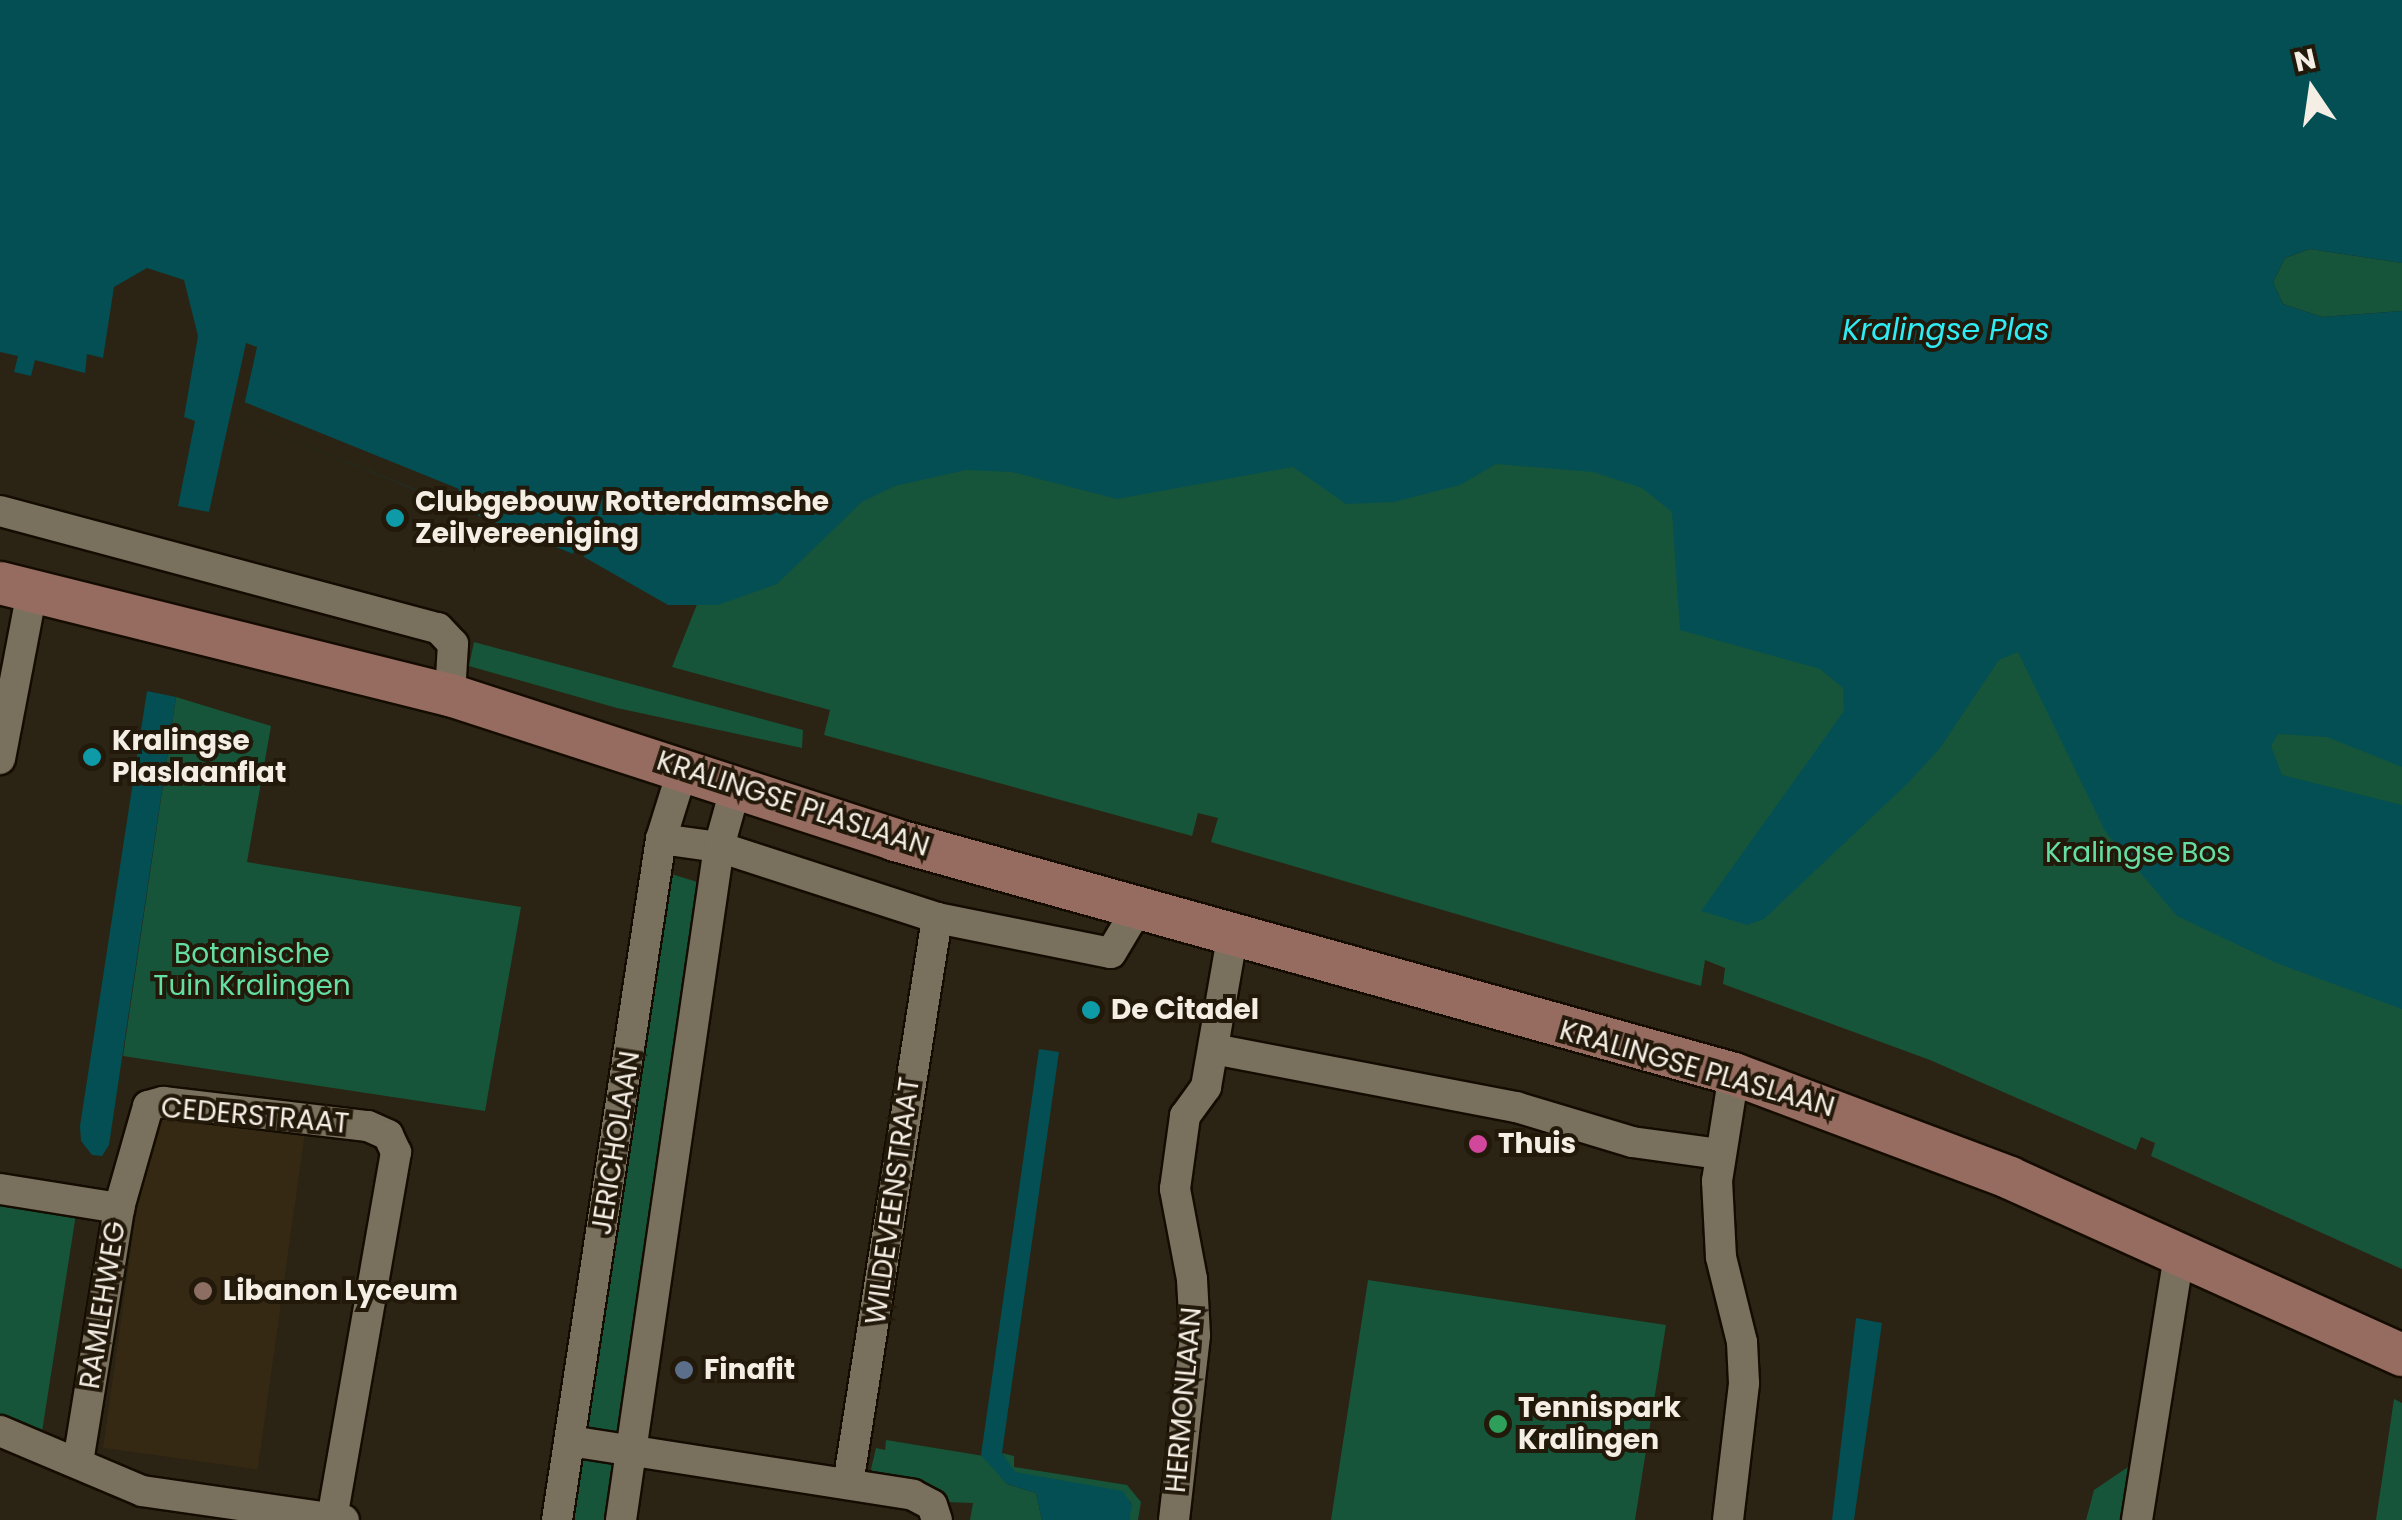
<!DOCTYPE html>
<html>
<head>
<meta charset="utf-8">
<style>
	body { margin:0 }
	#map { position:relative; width:2402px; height:1520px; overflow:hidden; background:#2b2313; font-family:Poppins,sans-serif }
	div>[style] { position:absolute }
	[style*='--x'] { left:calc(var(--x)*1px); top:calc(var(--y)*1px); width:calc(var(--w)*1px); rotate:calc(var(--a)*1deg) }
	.built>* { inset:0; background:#362914; transform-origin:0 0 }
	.green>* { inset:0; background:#165539 }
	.water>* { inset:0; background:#034f53 }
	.pier>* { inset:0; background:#2b2313; transform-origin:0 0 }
	.roads { filter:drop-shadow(2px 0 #140c01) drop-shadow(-2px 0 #140c01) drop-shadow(0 2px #140c01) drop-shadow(0 -2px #140c01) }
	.minor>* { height:30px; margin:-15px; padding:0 15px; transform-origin:15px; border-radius:15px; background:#7a705e }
	.secondary>* { height:42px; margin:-21px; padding:0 21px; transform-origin:21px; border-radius:21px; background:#976c60 }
	.dots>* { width:28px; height:28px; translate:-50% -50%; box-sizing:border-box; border:5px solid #22190a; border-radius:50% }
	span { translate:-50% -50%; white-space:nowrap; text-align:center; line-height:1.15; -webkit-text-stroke:8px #22190a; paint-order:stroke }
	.poi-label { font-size:28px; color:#f4eee4; font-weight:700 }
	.left { translate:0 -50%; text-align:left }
	.street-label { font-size:28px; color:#f4eee4 }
	.park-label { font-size:28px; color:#65dea4 }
	.water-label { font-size:30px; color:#2febf4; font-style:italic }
	.north { position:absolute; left:2262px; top:40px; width:100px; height:100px; -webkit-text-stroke:8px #22190a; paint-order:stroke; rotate:347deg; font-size:28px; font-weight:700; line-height:40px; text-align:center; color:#f4eee4 }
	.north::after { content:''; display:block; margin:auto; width:35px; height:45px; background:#f4eee4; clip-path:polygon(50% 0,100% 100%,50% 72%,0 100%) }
</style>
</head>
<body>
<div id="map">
	<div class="built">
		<div style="left:150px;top:1114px;width:156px;height:337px;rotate:8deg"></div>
	</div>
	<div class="green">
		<div style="clip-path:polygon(2310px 249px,2402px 263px,2402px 311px,2322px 317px,2283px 304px,2273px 282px,2285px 258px)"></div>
		<div style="clip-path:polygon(1450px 361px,2402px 665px,2402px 1269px,2151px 1156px,2155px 1143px,2141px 1137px,2136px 1150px,1930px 1060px,1723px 984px,1725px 968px,1705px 960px,1701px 986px,1211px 842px,1218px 818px,1198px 813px,1192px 836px,824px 735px,830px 710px,672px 667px,777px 404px)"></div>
		<div style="clip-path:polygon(474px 642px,803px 730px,802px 748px,617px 708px,469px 666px)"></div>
		<div style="clip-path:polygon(176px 697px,271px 726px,247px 862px,521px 907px,485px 1111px,123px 1056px)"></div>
		<div style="clip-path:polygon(665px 872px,707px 885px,625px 1426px,616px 1434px,590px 1429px,582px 1416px)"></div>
		<div style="clip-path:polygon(0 1202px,76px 1214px,42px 1432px,0 1421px)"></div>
		<div style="clip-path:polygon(1368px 1280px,1666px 1325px,1635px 1520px,1331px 1520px)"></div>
		<div style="clip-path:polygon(2394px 1399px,2402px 1403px,2402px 1520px,2376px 1520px)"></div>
		<div style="clip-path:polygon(886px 1440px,984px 1456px,1007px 1484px,1036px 1493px,1042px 1520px,970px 1520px,973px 1503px,945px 1502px,877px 1477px,871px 1469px,876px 1448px,885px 1450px)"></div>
		<div style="clip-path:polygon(1002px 1453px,1014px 1456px,1014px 1467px,1127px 1485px,1141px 1502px,1138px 1520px,1129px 1520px,1131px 1502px,1014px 1472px)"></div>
		<div style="clip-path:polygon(589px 1456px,613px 1461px,618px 1473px,611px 1520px,567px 1520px,580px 1462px)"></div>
		<div style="clip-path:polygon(2131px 1465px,2124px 1520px,2086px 1520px,2094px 1490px)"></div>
	</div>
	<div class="water">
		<div style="clip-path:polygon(0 0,2402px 0,2402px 263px,2310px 249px,2285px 258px,2273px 282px,2283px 304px,2322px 317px,2402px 311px,2402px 767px,2327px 737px,2278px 734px,2271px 746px,2282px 775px,2402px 805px,2402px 1009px,2274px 962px,2177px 916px,2105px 831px,2018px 652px,1999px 660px,1940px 748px,1906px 785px,1764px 919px,1747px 925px,1701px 911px,1844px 711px,1843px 688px,1820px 669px,1680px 630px,1672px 512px,1642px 488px,1593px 472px,1496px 464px,1460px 485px,1394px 502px,1346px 504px,1293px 467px,1117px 499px,1012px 472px,966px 470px,895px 486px,862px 502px,777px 584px,718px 605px,668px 605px,584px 557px,586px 550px,576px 546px,573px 554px,241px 419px,257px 347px,246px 343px,209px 512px,178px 506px,195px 421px,184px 417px,198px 336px,184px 280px,147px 268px,114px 287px,103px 358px,87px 354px,85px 373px,35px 360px,31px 376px,14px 372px,18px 356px,0 352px)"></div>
		<div style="clip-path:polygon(147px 691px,176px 697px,109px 1145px,102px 1156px,92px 1155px,81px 1141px,80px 1126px)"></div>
		<div style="clip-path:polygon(1039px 1049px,1059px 1052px,1002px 1453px,1015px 1472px,1123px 1491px,1132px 1505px,1129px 1520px,1042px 1520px,1036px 1493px,1007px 1484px,981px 1455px)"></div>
		<div style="clip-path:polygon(1856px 1318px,1882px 1323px,1854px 1520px,1832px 1520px)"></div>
	</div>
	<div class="pier">
		<div style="left:244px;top:402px;width:232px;height:17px;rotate:22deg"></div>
	</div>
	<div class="roads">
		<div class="minor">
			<div style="--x:0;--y:511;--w:453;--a:15"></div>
			<div style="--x:438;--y:628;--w:22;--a:47"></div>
			<div style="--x:453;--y:644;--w:51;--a:93.4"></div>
			<div style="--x:0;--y:759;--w:171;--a:-79.2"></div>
			<div style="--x:661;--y:839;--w:59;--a:7.9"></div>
			<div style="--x:719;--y:847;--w:229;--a:18"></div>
			<div style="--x:937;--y:918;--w:177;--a:11.4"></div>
			<div style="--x:1111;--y:953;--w:55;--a:-59.2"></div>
			<div style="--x:1214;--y:1049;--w:308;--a:10.9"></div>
			<div style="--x:1516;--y:1107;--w:121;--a:16.8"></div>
			<div style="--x:1632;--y:1142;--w:89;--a:7.8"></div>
			<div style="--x:0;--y:1189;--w:121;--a:9.1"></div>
			<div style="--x:0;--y:1431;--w:154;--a:22.9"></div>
			<div style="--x:142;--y:1491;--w:204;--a:8.2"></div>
			<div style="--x:570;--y:1441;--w:347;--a:8.9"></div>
			<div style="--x:913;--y:1495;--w:21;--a:28"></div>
			<div style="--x:932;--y:1505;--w:16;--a:72"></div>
			<div style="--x:78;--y:1462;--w:257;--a:-80.8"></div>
			<div style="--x:119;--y:1208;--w:106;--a:-74.1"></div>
			<div style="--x:148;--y:1106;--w:16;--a:-15"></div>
			<div style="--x:163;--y:1102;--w:206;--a:6.7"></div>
			<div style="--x:368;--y:1126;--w:22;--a:24"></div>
			<div style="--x:388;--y:1135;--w:19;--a:65"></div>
			<div style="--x:396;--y:1152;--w:374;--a:99.9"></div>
			<div style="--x:848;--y:1484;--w:573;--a:-81.06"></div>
			<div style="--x:557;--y:1520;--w:689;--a:-81.32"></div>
			<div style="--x:661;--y:839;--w:73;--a:-72.6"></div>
			<div style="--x:621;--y:1520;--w:680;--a:-81.72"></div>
			<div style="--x:719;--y:847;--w:63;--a:-74.4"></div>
			<div style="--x:1174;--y:1520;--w:186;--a:-83.5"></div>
			<div style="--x:1195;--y:1335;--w:56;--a:-93.1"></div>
			<div style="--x:1192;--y:1279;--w:92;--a:-100.7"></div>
			<div style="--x:1175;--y:1189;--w:74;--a:-82.2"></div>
			<div style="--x:1185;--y:1116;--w:36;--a:-54"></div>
			<div style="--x:1206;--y:1087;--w:156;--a:-80.1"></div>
			<div style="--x:1728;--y:1520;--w:138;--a:-83.3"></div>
			<div style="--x:1744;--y:1383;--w:41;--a:-92.8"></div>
			<div style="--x:1742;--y:1342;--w:88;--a:-103.9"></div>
			<div style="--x:1721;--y:1257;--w:76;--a:-93"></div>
			<div style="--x:1717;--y:1181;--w:108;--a:-81"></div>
			<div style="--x:2137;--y:1520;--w:267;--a:-81"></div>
		</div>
		<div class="secondary">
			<div style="--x:0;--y:583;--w:464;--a:14"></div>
			<div style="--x:450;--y:695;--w:468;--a:18"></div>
			<div style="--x:895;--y:840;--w:871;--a:15.58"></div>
			<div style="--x:1734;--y:1074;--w:295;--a:20.6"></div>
			<div style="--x:2010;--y:1178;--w:430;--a:24.3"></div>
		</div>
	</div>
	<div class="dots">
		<div style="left:395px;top:518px;background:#0f9aa8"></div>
		<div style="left:92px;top:757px;background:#0f9aa8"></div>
		<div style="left:1091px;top:1010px;background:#0f9aa8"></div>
		<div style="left:1478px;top:1144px;background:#d1479c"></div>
		<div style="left:203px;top:1291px;background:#8d6e63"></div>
		<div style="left:684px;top:1370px;background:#5c6f8a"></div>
		<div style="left:1498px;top:1424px;background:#2e9e5b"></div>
	</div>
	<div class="poi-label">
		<span class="left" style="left:415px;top:518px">Clubgebouw Rotterdamsche<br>Zeilvereeniging</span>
		<span class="left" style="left:112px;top:757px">Kralingse<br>Plaslaanflat</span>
		<span class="left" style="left:1111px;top:1010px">De Citadel</span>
		<span class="left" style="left:1498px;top:1144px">Thuis</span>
		<span class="left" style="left:223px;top:1291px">Libanon Lyceum</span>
		<span class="left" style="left:704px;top:1370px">Finafit</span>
		<span class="left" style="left:1518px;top:1424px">Tennispark<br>Kralingen</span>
	</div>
	<div class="street-label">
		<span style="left:793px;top:804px;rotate:18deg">KRALINGSE PLASLAAN</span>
		<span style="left:1697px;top:1069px;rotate:16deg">KRALINGSE PLASLAAN</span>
		<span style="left:255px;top:1116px;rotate:5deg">CEDERSTRAAT</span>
		<span style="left:616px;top:1143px;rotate:-81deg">JERICHOLAAN</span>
		<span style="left:893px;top:1201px;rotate:-82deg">WILDEVEENSTRAAT</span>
		<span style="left:103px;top:1305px;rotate:-81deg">RAMLEHWEG</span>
		<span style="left:1184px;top:1400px;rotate:-85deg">HERMONLAAN</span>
	</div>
	<div class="park-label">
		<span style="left:2138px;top:853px">Kralingse Bos</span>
		<span style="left:252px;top:970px">Botanische<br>Tuin Kralingen</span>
	</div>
	<div class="water-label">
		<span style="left:1946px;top:330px">Kralingse Plas</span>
	</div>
	<div class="north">N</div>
</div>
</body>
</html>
